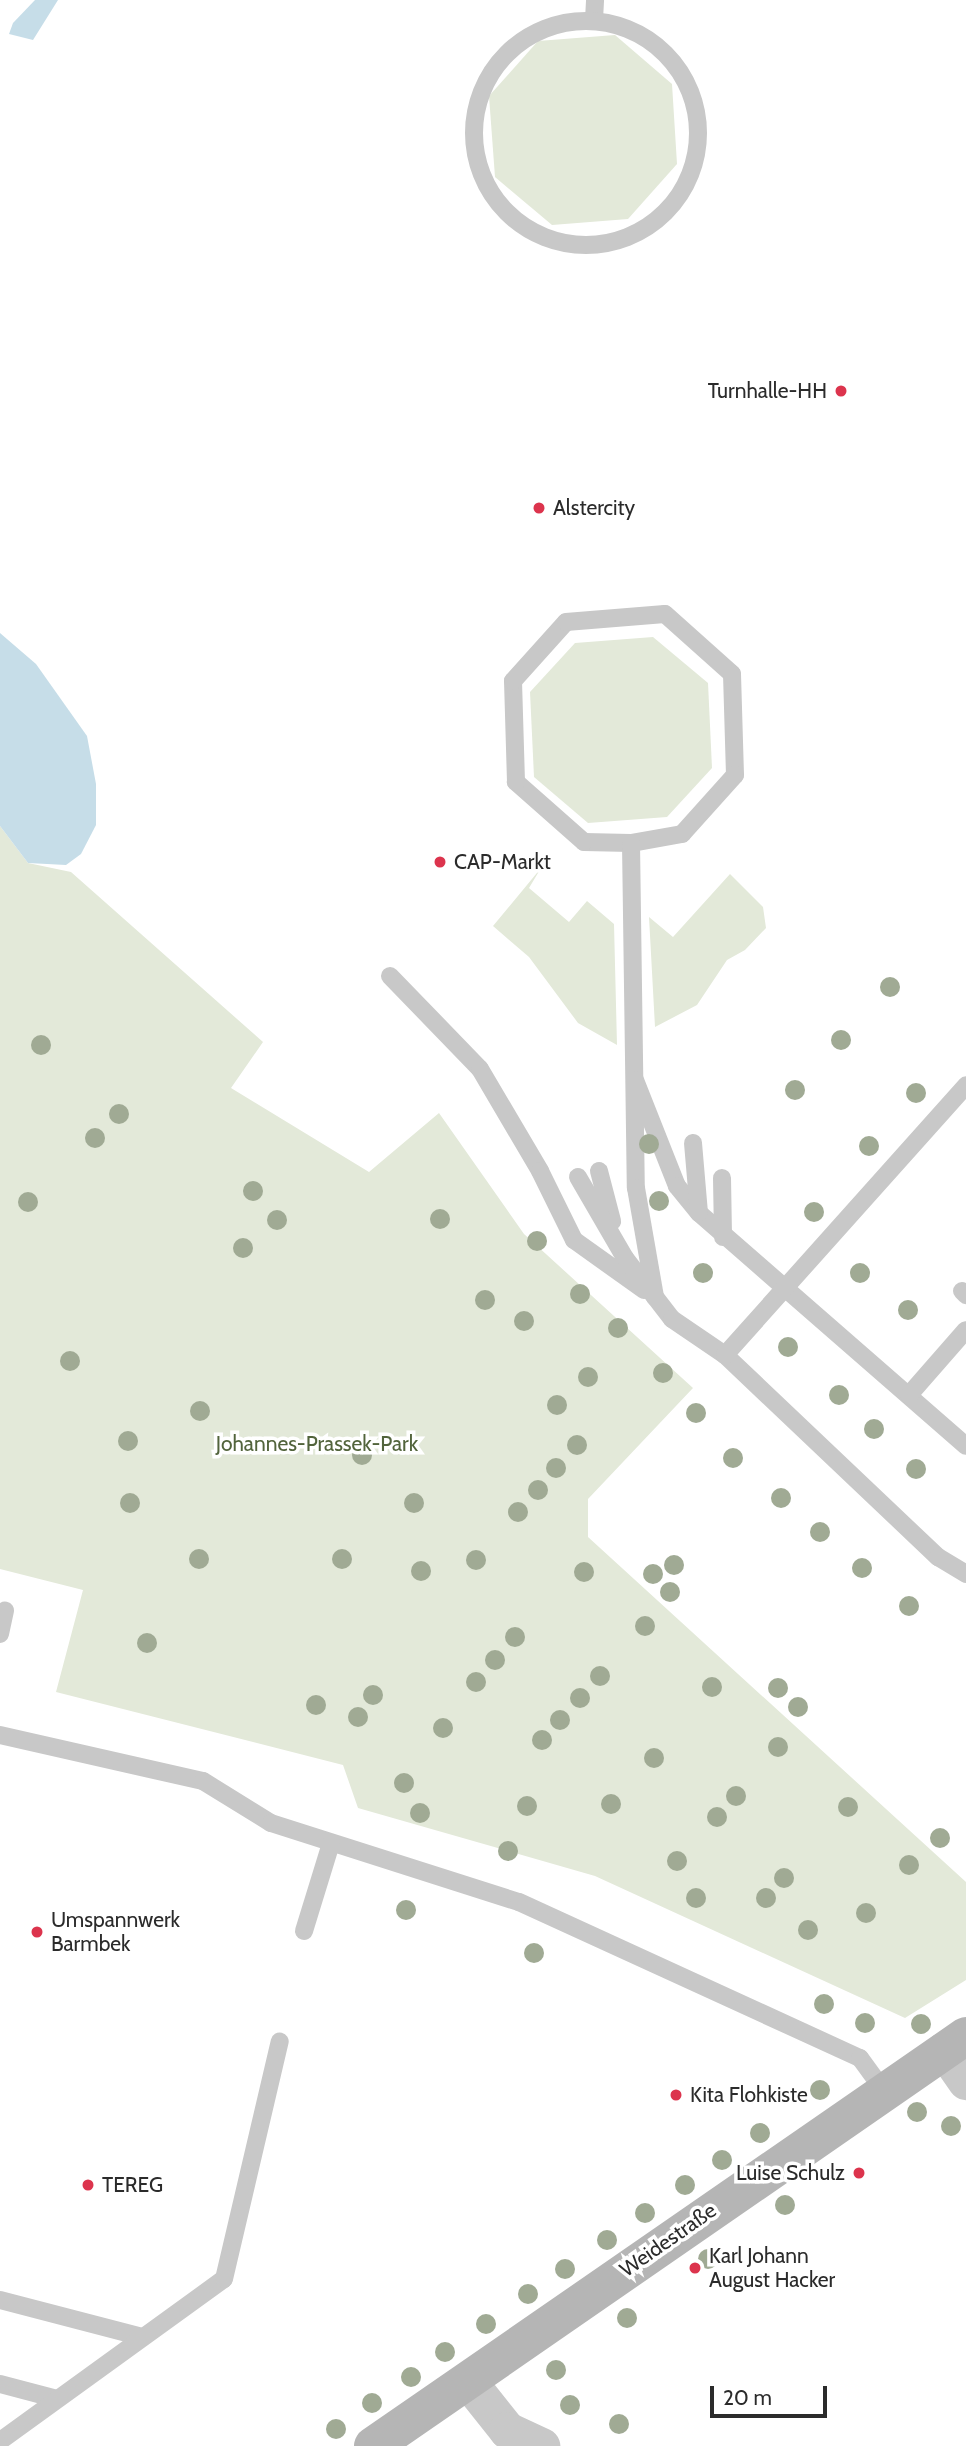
<!DOCTYPE html>
<html>
<head>
<meta charset="utf-8">
<style>
	body { margin:0 }
	#map { position:relative; width:966px; height:2446px; overflow:hidden; background:#fff; font-family:Cabin,sans-serif }
	div>[style] { position:absolute }
	[style*='--x'] { left:calc(var(--x)*1px); top:calc(var(--y)*1px); width:calc(var(--w)*1px); rotate:calc(var(--a)*1deg) }
	.green>* { inset:0; background:#e3e9d9 }
	.water>* { inset:0; background:#c6dde8 }
	.lane>* { height:18px; margin:-9px; padding:0 9px; transform-origin:9px; border-radius:9px; background:#c8c8c8 }
	.lane>.ring { margin:-9px; padding:0; box-sizing:content-box; background:none; border:18px solid #c8c8c8; border-radius:50% }
	.street>* { height:37px; margin:-18.5px; padding:0 18.5px; transform-origin:18.5px; border-radius:18.5px; background:#c8c8c8 }
	.secondary>* { height:38px; margin:-19px; padding:0 19px; transform-origin:19px; border-radius:19px; background:#b5b5b5 }
	.trees>* { width:20px; height:20px; margin:-10px; border-radius:50%; background:#a0aa94 }
	.dots>* { width:19px; height:19px; translate:-50% -50%; box-sizing:border-box; border:4px solid #fff; border-radius:50% }
	span { translate:-50% -50%; white-space:nowrap; text-align:center; line-height:1.15; -webkit-text-stroke:7px #fff; paint-order:stroke }
	.poi-label { font-size:21px; color:#2b2b2b }
	.right { translate:-100% -50%; text-align:right }
	.left { translate:0 -50%; text-align:left }
	.park-label { font-size:21px; color:#52643c }
	.street-label { font-size:21px; color:#2b2b2b }
	.scale { position:absolute; left:710px; top:2386px; width:117px; height:32px; box-sizing:border-box; border:4px solid #2b2b2b; border-top:0; padding-left:9px; font-size:21px; line-height:24px; white-space:nowrap; color:#2b2b2b; -webkit-text-stroke:5px #fff; paint-order:stroke }
</style>
</head>
<body>
<div id="map">
	<div class="green">
		<div style="clip-path:polygon(615px 35px,672px 84px,677px 164px,628px 219px,552px 225px,495px 177px,489px 96px,538px 41px)"></div>
		<div style="clip-path:polygon(653px 637px,708px 683px,712px 768px,667px 817px,588px 823px,534px 777px,530px 692px,575px 643px)"></div>
		<div style="clip-path:polygon(0 826px,28px 863px,71px 872px,263px 1042px,231px 1088px,369px 1172px,439px 1113px,524px 1234px,693px 1388px,588px 1499px,588px 1537px,966px 1882px,966px 1980px,905px 2018px,595px 1876px,358px 1808px,343px 1765px,56px 1692px,83px 1590px,0 1569px)"></div>
		<div style="clip-path:polygon(541px 868px,529px 888px,569px 922px,587px 901px,614px 924px,617px 1045px,578px 1023px,529px 957px,493px 926px)"></div>
		<div style="clip-path:polygon(730px 874px,763px 907px,766px 928px,745px 950px,727px 960px,697px 1005px,655px 1027px,649px 917px,673px 937px)"></div>
	</div>
	<div class="water">
		<div style="clip-path:polygon(35px 0,58px 0,33px 40px,9px 34px,13px 23px)"></div>
		<div style="clip-path:polygon(0 633px,36px 664px,87px 736px,96px 784px,96px 825px,81px 854px,66px 865px,28px 863px,0 826px)"></div>
	</div>
	<div class="lane">
		<div style="--x:594;--y:20;--w:20;--a:-87"></div>
		<div class="ring" style="left:474px;top:21px;width:206px;height:206px"></div>
		<div style="--x:665;--y:614;--w:90;--a:41.8"></div>
		<div style="--x:732;--y:674;--w:101;--a:88.3"></div>
		<div style="--x:735;--y:775;--w:79;--a:131.9"></div>
		<div style="--x:682;--y:834;--w:52;--a:170"></div>
		<div style="--x:631;--y:843;--w:47;--a:-178.8"></div>
		<div style="--x:584;--y:842;--w:91;--a:-138.6"></div>
		<div style="--x:516;--y:782;--w:101;--a:-91.7"></div>
		<div style="--x:513;--y:681;--w:79;--a:-48.1"></div>
		<div style="--x:566;--y:622;--w:99;--a:-4.6"></div>
		<div style="--x:631;--y:843;--w:345;--a:89.2"></div>
		<div style="--x:636;--y:1188;--w:111;--a:80.1"></div>
		<div style="--x:390;--y:976;--w:129;--a:45.9"></div>
		<div style="--x:480;--y:1069;--w:118;--a:59.5"></div>
		<div style="--x:540;--y:1171;--w:77;--a:63.8"></div>
		<div style="--x:574;--y:1240;--w:86;--a:35.5"></div>
		<div style="--x:635;--y:1080;--w:114;--a:68.4"></div>
		<div style="--x:677;--y:1186;--w:35;--a:51"></div>
		<div style="--x:699;--y:1213;--w:354;--a:41.1"></div>
		<div style="--x:693;--y:1143;--w:70;--a:85.1"></div>
		<div style="--x:599;--y:1171;--w:52;--a:75.4"></div>
		<div style="--x:578;--y:1177;--w:94;--a:59.9"></div>
		<div style="--x:625;--y:1258;--w:77;--a:52.4"></div>
		<div style="--x:672;--y:1319;--w:64;--a:34.2"></div>
		<div style="--x:725;--y:1355;--w:294;--a:43.5"></div>
		<div style="--x:938;--y:1557;--w:33;--a:31"></div>
		<div style="--x:722;--y:1178;--w:59;--a:89"></div>
		<div style="--x:962;--y:1291;--w:6;--a:45"></div>
		<div style="--x:725;--y:1355;--w:362;--a:-48.2"></div>
		<div style="--x:909;--y:1395;--w:86;--a:-48.8"></div>
		<div style="--x:0;--y:1634;--w:24;--a:-78"></div>
		<div style="--x:0;--y:1735;--w:208;--a:12.8"></div>
		<div style="--x:203;--y:1781;--w:80;--a:31.7"></div>
		<div style="--x:271;--y:1823;--w:260;--a:17.7"></div>
		<div style="--x:519;--y:1902;--w:375;--a:24.6"></div>
		<div style="--x:860;--y:2058;--w:39;--a:54"></div>
		<div style="--x:304;--y:1931;--w:92;--a:-72.9"></div>
		<div style="--x:0;--y:2300;--w:147;--a:14.6"></div>
		<div style="--x:0;--y:2384;--w:59;--a:14.7"></div>
		<div style="--x:0;--y:2441;--w:276;--a:-35.9"></div>
		<div style="--x:224;--y:2279;--w:244;--a:-76.8"></div>
	</div>
	<div class="street">
		<div style="--x:944;--y:2050;--w:38;--a:55"></div>
		<div style="--x:468;--y:2381;--w:63;--a:51.5"></div>
		<div style="--x:507;--y:2430;--w:38;--a:25"></div>
	</div>
	<div class="secondary">
		<div style="--x:373;--y:2446;--w:721;--a:-34.66"></div>
	</div>
	<div class="trees">
		<div style="left:890px;top:987px"></div>
		<div style="left:841px;top:1040px"></div>
		<div style="left:41px;top:1045px"></div>
		<div style="left:795px;top:1090px"></div>
		<div style="left:916px;top:1093px"></div>
		<div style="left:119px;top:1114px"></div>
		<div style="left:95px;top:1138px"></div>
		<div style="left:649px;top:1144px"></div>
		<div style="left:869px;top:1146px"></div>
		<div style="left:253px;top:1191px"></div>
		<div style="left:659px;top:1201px"></div>
		<div style="left:28px;top:1202px"></div>
		<div style="left:814px;top:1212px"></div>
		<div style="left:440px;top:1219px"></div>
		<div style="left:277px;top:1220px"></div>
		<div style="left:537px;top:1241px"></div>
		<div style="left:243px;top:1248px"></div>
		<div style="left:703px;top:1273px"></div>
		<div style="left:860px;top:1273px"></div>
		<div style="left:580px;top:1294px"></div>
		<div style="left:485px;top:1300px"></div>
		<div style="left:908px;top:1310px"></div>
		<div style="left:524px;top:1321px"></div>
		<div style="left:618px;top:1328px"></div>
		<div style="left:788px;top:1347px"></div>
		<div style="left:70px;top:1361px"></div>
		<div style="left:663px;top:1373px"></div>
		<div style="left:588px;top:1377px"></div>
		<div style="left:839px;top:1395px"></div>
		<div style="left:557px;top:1405px"></div>
		<div style="left:200px;top:1411px"></div>
		<div style="left:696px;top:1413px"></div>
		<div style="left:874px;top:1429px"></div>
		<div style="left:128px;top:1441px"></div>
		<div style="left:577px;top:1445px"></div>
		<div style="left:362px;top:1455px"></div>
		<div style="left:733px;top:1458px"></div>
		<div style="left:556px;top:1468px"></div>
		<div style="left:916px;top:1469px"></div>
		<div style="left:538px;top:1490px"></div>
		<div style="left:781px;top:1498px"></div>
		<div style="left:130px;top:1503px"></div>
		<div style="left:414px;top:1503px"></div>
		<div style="left:518px;top:1512px"></div>
		<div style="left:820px;top:1532px"></div>
		<div style="left:199px;top:1559px"></div>
		<div style="left:342px;top:1559px"></div>
		<div style="left:476px;top:1560px"></div>
		<div style="left:674px;top:1565px"></div>
		<div style="left:862px;top:1568px"></div>
		<div style="left:421px;top:1571px"></div>
		<div style="left:584px;top:1572px"></div>
		<div style="left:653px;top:1574px"></div>
		<div style="left:670px;top:1592px"></div>
		<div style="left:909px;top:1606px"></div>
		<div style="left:645px;top:1626px"></div>
		<div style="left:515px;top:1637px"></div>
		<div style="left:147px;top:1643px"></div>
		<div style="left:495px;top:1660px"></div>
		<div style="left:600px;top:1676px"></div>
		<div style="left:476px;top:1682px"></div>
		<div style="left:712px;top:1687px"></div>
		<div style="left:778px;top:1688px"></div>
		<div style="left:373px;top:1695px"></div>
		<div style="left:580px;top:1698px"></div>
		<div style="left:316px;top:1705px"></div>
		<div style="left:798px;top:1707px"></div>
		<div style="left:358px;top:1717px"></div>
		<div style="left:560px;top:1720px"></div>
		<div style="left:443px;top:1728px"></div>
		<div style="left:542px;top:1740px"></div>
		<div style="left:778px;top:1747px"></div>
		<div style="left:654px;top:1758px"></div>
		<div style="left:404px;top:1783px"></div>
		<div style="left:736px;top:1796px"></div>
		<div style="left:611px;top:1804px"></div>
		<div style="left:527px;top:1806px"></div>
		<div style="left:848px;top:1807px"></div>
		<div style="left:420px;top:1813px"></div>
		<div style="left:717px;top:1817px"></div>
		<div style="left:940px;top:1838px"></div>
		<div style="left:508px;top:1851px"></div>
		<div style="left:677px;top:1861px"></div>
		<div style="left:909px;top:1865px"></div>
		<div style="left:784px;top:1878px"></div>
		<div style="left:696px;top:1898px"></div>
		<div style="left:766px;top:1898px"></div>
		<div style="left:406px;top:1910px"></div>
		<div style="left:866px;top:1913px"></div>
		<div style="left:808px;top:1930px"></div>
		<div style="left:534px;top:1953px"></div>
		<div style="left:824px;top:2004px"></div>
		<div style="left:865px;top:2023px"></div>
		<div style="left:921px;top:2024px"></div>
		<div style="left:820px;top:2090px"></div>
		<div style="left:917px;top:2112px"></div>
		<div style="left:951px;top:2126px"></div>
		<div style="left:760px;top:2133px"></div>
		<div style="left:722px;top:2160px"></div>
		<div style="left:685px;top:2185px"></div>
		<div style="left:785px;top:2205px"></div>
		<div style="left:645px;top:2213px"></div>
		<div style="left:607px;top:2240px"></div>
		<div style="left:708px;top:2259px"></div>
		<div style="left:565px;top:2269px"></div>
		<div style="left:528px;top:2294px"></div>
		<div style="left:627px;top:2318px"></div>
		<div style="left:486px;top:2324px"></div>
		<div style="left:445px;top:2352px"></div>
		<div style="left:556px;top:2370px"></div>
		<div style="left:411px;top:2377px"></div>
		<div style="left:372px;top:2403px"></div>
		<div style="left:570px;top:2405px"></div>
		<div style="left:619px;top:2424px"></div>
		<div style="left:336px;top:2429px"></div>
	</div>
	<div class="dots">
		<div style="left:841px;top:391px;background:#dc344d"></div>
		<div style="left:539px;top:508px;background:#dc344d"></div>
		<div style="left:440px;top:862px;background:#dc344d"></div>
		<div style="left:37px;top:1932px;background:#dc344d"></div>
		<div style="left:676px;top:2095px;background:#dc344d"></div>
		<div style="left:859px;top:2173px;background:#dc344d"></div>
		<div style="left:88px;top:2185px;background:#dc344d"></div>
		<div style="left:695px;top:2268px;background:#dc344d"></div>
	</div>
	<div class="poi-label">
		<span class="right" style="left:827px;top:391px">Turnhalle-HH</span>
		<span class="left" style="left:553px;top:508px">Alstercity</span>
		<span class="left" style="left:454px;top:862px">CAP-Markt</span>
		<span class="left" style="left:51px;top:1932px">Umspannwerk<br>Barmbek</span>
		<span class="left" style="left:690px;top:2095px">Kita Flohkiste</span>
		<span class="right" style="left:845px;top:2173px">Luise Schulz</span>
		<span class="left" style="left:102px;top:2185px">TEREG</span>
		<span class="left" style="left:709px;top:2268px">Karl Johann<br>August Hacker</span>
	</div>
	<div class="park-label">
		<span style="left:317px;top:1444px">Johannes-Prassek-Park</span>
	</div>
	<div class="street-label">
		<span style="left:668px;top:2240px;rotate:-35deg">Weidestraße</span>
	</div>
	<div class="scale">20 m</div>
</div>
</body>
</html>
